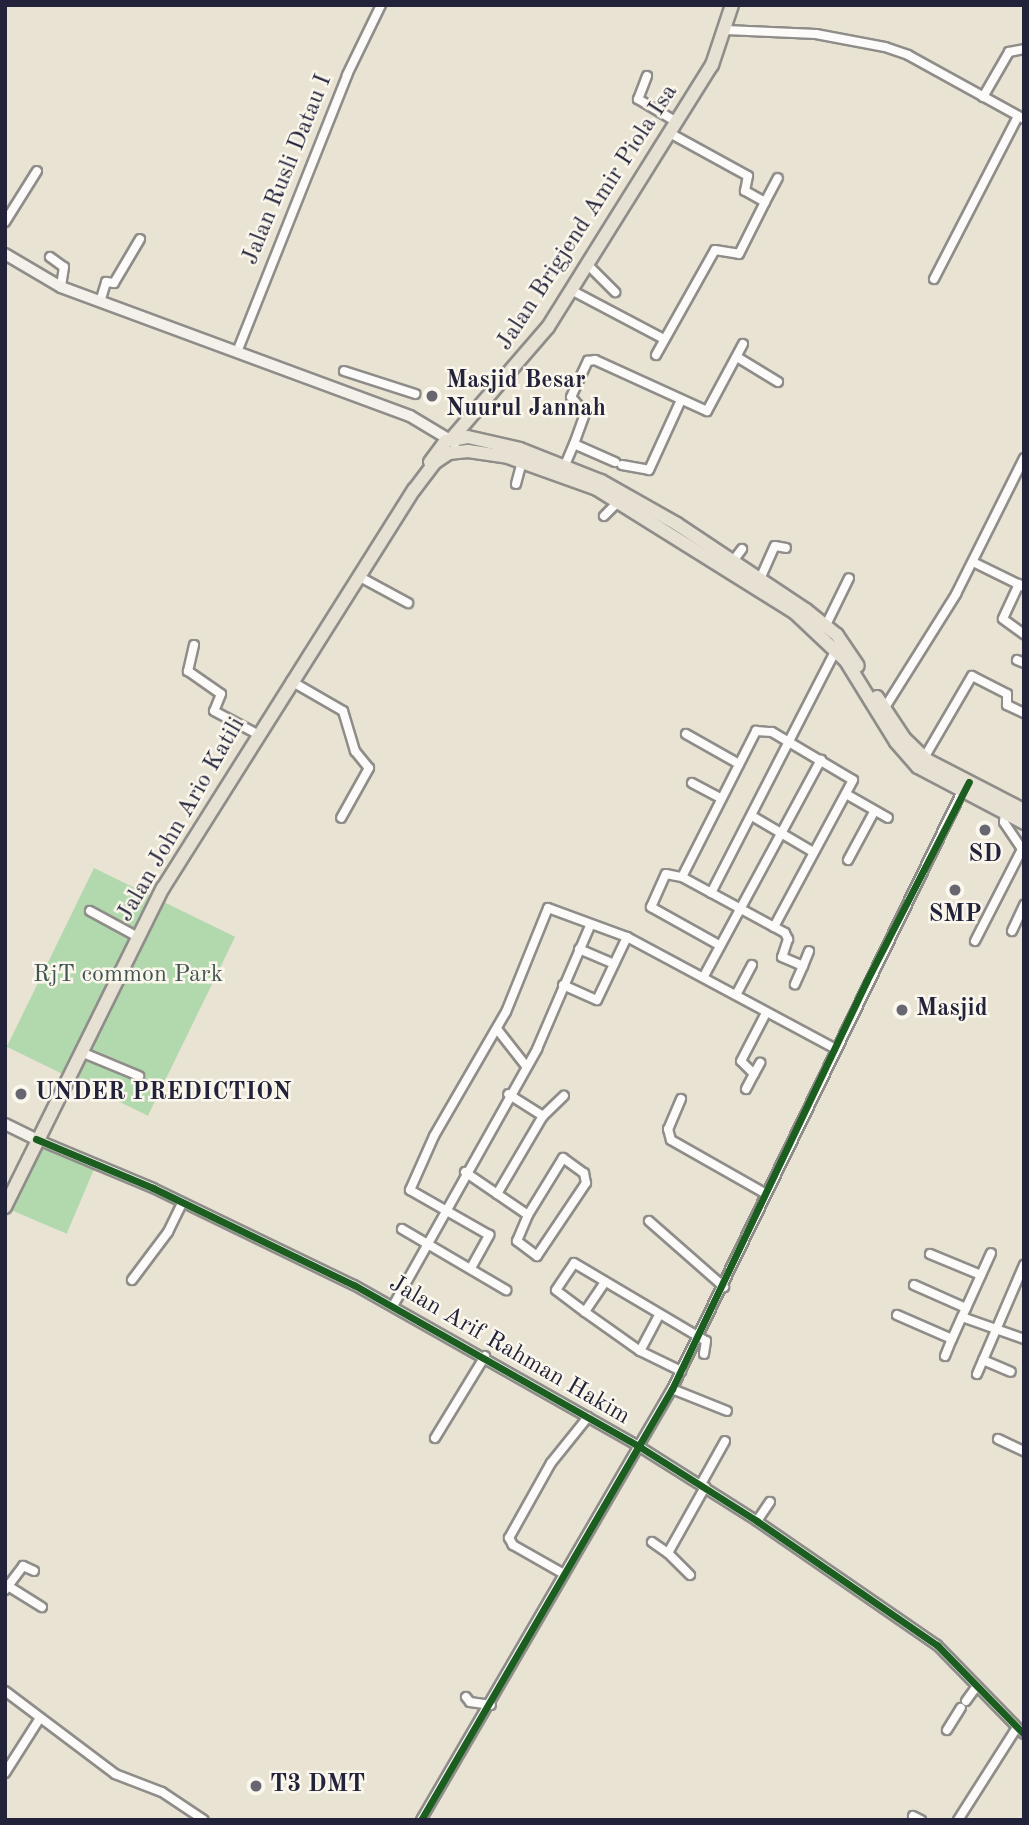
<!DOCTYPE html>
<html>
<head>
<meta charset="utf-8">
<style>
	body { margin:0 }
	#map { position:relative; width:1029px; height:1825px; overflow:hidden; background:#e9e3d4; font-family:"Old Standard TT",serif }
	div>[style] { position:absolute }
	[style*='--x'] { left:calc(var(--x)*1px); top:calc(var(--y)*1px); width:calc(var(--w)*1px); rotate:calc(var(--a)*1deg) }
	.green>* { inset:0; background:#b2d9ad; transform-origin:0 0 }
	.roads { filter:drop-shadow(2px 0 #8f8d89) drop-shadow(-2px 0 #8f8d89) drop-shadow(0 2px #8f8d89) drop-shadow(0 -2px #8f8d89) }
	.street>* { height:8px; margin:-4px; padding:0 4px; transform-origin:4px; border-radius:4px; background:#fcfbf9 }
	.secondary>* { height:10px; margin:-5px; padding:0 5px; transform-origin:5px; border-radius:5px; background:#f3f1ea }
	.primary>* { height:12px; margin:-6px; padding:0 6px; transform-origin:6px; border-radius:6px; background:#e7e1d4 }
	.cycleway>* { height:7px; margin:-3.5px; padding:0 3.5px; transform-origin:3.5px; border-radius:3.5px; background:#1b5e20 }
	.dots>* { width:19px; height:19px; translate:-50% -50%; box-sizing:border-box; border:4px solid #fbf7ec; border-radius:50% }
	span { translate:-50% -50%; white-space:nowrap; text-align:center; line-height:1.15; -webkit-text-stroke:5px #fbf7ec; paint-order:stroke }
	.street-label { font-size:24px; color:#22223b }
	.poi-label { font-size:24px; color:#22223b; font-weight:700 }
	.left { translate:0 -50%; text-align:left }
	.park-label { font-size:24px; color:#405654 }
	.frame { position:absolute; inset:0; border:7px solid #22223b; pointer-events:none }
</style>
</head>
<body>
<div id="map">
	<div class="green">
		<div style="left:94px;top:868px;width:157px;height:199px;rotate:26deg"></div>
		<div style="left:38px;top:1140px;width:63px;height:75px;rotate:23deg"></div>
	</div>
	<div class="roads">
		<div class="street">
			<div style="--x:726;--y:30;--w:90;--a:2.5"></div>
			<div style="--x:816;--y:34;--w:70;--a:10.7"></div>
			<div style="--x:885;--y:47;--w:24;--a:19"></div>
			<div style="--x:908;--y:55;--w:132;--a:28.9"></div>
			<div style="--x:647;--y:76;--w:25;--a:111"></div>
			<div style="--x:638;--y:99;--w:43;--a:30.7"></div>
			<div style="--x:983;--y:97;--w:52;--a:-60"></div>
			<div style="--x:1009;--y:52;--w:15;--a:-11"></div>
			<div style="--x:765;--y:202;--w:27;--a:-62"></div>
			<div style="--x:5;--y:222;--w:60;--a:-57.9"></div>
			<div style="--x:50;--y:257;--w:17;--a:36"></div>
			<div style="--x:64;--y:267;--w:20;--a:99"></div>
			<div style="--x:587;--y:264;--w:40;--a:45"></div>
			<div style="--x:934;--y:279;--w:183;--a:-62.7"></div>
			<div style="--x:571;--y:290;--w:105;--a:27.8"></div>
			<div style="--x:100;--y:302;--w:21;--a:-73"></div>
			<div style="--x:106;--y:282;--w:8;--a:7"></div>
			<div style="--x:114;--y:283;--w:51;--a:-59.4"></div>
			<div style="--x:237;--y:352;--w:298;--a:-68.3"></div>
			<div style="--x:347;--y:75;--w:78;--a:-64.1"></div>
			<div style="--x:656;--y:355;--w:120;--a:-60.7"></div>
			<div style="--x:715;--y:250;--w:24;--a:9"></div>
			<div style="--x:739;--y:254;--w:58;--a:-63.4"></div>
			<div style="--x:765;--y:202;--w:23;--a:-151"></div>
			<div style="--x:745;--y:191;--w:15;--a:-79"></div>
			<div style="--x:748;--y:176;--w:91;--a:-151.2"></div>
			<div style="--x:737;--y:357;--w:48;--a:31.4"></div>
			<div style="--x:344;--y:371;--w:75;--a:17.9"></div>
			<div style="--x:574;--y:444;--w:33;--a:-70"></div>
			<div style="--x:585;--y:413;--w:21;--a:-131"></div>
			<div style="--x:571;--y:397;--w:40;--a:-65"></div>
			<div style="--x:588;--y:361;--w:7;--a:-8"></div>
			<div style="--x:595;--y:360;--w:123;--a:24.5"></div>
			<div style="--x:707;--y:411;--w:76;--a:-61.8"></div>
			<div style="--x:565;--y:465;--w:23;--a:-67"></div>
			<div style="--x:574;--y:444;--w:45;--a:23.7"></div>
			<div style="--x:622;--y:465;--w:27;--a:10"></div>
			<div style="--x:649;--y:470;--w:77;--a:-65.4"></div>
			<div style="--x:516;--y:484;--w:24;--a:-75"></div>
			<div style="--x:604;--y:516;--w:21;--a:-45"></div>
			<div style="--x:733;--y:561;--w:15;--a:-53"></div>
			<div style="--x:973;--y:562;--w:57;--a:26.1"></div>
			<div style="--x:358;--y:576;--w:57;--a:28.4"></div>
			<div style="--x:760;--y:579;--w:36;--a:-66"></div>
			<div style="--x:775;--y:546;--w:11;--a:10"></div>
			<div style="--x:1019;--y:584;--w:38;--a:115"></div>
			<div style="--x:1003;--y:619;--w:26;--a:36"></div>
			<div style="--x:826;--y:625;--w:52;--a:-63.9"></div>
			<div style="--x:194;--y:645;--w:27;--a:103"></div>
			<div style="--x:188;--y:671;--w:40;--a:34.9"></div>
			<div style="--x:221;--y:694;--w:18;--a:112"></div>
			<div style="--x:214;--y:711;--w:49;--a:28.1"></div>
			<div style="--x:1017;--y:660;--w:8;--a:23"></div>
			<div style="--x:291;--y:681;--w:60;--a:30"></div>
			<div style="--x:343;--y:711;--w:42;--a:73.3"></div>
			<div style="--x:355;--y:751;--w:22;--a:51"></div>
			<div style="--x:369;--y:768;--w:57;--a:119.2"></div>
			<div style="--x:884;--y:709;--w:136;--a:-57.9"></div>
			<div style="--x:956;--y:594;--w:152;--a:-63.4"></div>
			<div style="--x:686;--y:734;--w:61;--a:29.5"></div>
			<div style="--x:924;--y:758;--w:95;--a:-59.7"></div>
			<div style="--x:972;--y:676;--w:39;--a:27"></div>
			<div style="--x:1007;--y:694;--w:11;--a:90"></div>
			<div style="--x:1007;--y:705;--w:19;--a:25"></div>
			<div style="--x:692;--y:783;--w:32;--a:28"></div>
			<div style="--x:846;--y:794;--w:48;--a:29.7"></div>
			<div style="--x:752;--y:816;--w:71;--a:30.5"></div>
			<div style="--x:848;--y:860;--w:55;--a:-61.6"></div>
			<div style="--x:682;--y:877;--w:164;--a:-63.1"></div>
			<div style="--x:756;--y:731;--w:16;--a:4"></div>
			<div style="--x:772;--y:732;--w:94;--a:30.7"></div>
			<div style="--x:853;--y:780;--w:167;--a:118.3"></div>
			<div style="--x:711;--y:893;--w:273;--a:-62.8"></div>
			<div style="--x:90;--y:911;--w:55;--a:28.4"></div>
			<div style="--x:1012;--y:931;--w:29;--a:-65"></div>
			<div style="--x:975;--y:941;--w:103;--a:-62.9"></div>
			<div style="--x:1022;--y:849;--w:32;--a:-124"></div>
			<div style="--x:1004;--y:822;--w:9;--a:-84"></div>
			<div style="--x:719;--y:945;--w:78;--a:-150.8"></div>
			<div style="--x:651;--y:907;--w:36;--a:-66"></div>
			<div style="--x:666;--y:874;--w:16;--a:11"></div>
			<div style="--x:682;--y:877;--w:117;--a:28.5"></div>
			<div style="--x:785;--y:933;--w:7;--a:63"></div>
			<div style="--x:788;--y:939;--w:19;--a:108"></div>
			<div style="--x:782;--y:957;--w:23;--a:23"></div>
			<div style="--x:803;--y:966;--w:20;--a:114"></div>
			<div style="--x:579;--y:949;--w:38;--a:23"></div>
			<div style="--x:803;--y:966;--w:16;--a:-68"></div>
			<div style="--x:704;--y:976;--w:246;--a:-61.6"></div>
			<div style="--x:563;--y:985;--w:37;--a:24"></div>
			<div style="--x:597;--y:1000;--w:70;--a:-64.5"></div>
			<div style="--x:627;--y:937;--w:237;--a:28.2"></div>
			<div style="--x:736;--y:995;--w:34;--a:-62"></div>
			<div style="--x:497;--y:1029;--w:47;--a:51.9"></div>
			<div style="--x:81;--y:1052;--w:63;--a:22.5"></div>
			<div style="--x:754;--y:1074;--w:13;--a:-61"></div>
			<div style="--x:746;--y:1089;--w:17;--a:-62"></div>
			<div style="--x:754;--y:1074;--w:18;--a:-135"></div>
			<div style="--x:741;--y:1061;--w:54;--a:-62.5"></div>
			<div style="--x:681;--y:1099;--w:33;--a:113"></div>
			<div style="--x:668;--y:1129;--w:11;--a:75"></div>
			<div style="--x:671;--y:1140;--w:109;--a:29.6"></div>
			<div style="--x:543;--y:1116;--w:29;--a:-44"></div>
			<div style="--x:36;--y:1139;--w:127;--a:22.7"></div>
			<div style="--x:153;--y:1188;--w:223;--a:25.8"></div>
			<div style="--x:354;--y:1285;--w:329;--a:29.5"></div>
			<div style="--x:640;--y:1447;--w:138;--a:32.3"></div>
			<div style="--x:757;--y:1521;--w:219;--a:34.6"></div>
			<div style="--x:937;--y:1645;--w:124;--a:45.7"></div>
			<div style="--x:465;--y:1172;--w:76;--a:34.3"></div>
			<div style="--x:528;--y:1215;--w:67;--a:-58.4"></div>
			<div style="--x:563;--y:1158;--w:26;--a:36"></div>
			<div style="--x:584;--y:1173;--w:10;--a:79"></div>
			<div style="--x:586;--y:1183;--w:88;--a:123.9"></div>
			<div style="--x:537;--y:1256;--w:25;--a:-143"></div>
			<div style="--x:517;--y:1241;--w:28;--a:-67"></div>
			<div style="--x:497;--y:1194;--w:91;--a:-59.5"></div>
			<div style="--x:543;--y:1116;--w:41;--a:-147.8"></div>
			<div style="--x:649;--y:1221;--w:100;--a:41.3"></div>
			<div style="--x:402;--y:1229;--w:121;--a:30.4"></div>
			<div style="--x:930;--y:1254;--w:55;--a:22.4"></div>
			<div style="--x:471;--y:1268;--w:38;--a:-61"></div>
			<div style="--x:489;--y:1235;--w:91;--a:-150.3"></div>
			<div style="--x:410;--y:1190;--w:59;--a:-66"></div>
			<div style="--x:434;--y:1136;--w:143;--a:-59.9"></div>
			<div style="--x:506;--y:1012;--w:112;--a:-68"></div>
			<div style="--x:548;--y:908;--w:84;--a:20.2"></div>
			<div style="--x:132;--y:1280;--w:60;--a:-53.1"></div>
			<div style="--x:168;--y:1232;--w:32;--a:-64"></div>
			<div style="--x:605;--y:1282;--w:36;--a:124"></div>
			<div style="--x:585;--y:1312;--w:67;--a:35.3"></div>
			<div style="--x:640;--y:1351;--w:46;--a:26"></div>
			<div style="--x:914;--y:1285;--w:57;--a:23.9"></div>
			<div style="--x:393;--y:1306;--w:295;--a:-60.7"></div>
			<div style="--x:537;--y:1049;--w:134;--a:-66.7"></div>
			<div style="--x:585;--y:1312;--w:36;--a:-143"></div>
			<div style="--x:556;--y:1290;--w:32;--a:-56"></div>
			<div style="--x:574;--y:1263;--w:153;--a:30.6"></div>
			<div style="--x:706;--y:1341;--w:13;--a:99"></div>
			<div style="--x:897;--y:1315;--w:60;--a:23.6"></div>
			<div style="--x:952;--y:1339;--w:24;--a:-66"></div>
			<div style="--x:962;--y:1317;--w:66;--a:19.5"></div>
			<div style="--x:962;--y:1317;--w:70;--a:-65.6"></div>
			<div style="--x:640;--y:1351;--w:40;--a:-62"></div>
			<div style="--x:945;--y:1356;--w:18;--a:-68"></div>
			<div style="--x:983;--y:1360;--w:30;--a:23"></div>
			<div style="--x:977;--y:1374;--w:119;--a:-66.7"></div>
			<div style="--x:672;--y:1389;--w:59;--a:21.8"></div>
			<div style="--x:435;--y:1438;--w:96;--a:-58.6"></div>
			<div style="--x:998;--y:1439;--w:29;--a:25"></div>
			<div style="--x:701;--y:1484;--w:49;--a:-60.8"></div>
			<div style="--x:757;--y:1521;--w:23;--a:-56"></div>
			<div style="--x:652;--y:1542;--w:19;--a:35"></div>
			<div style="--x:564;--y:1574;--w:59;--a:-150.4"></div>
			<div style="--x:513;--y:1545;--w:8;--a:-120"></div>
			<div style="--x:509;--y:1538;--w:86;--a:-60.8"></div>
			<div style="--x:551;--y:1463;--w:59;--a:-51.2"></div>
			<div style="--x:690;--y:1575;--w:31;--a:-135"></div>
			<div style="--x:668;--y:1553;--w:76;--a:-60.7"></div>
			<div style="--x:8;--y:1586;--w:40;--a:32"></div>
			<div style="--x:5;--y:1590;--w:30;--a:-53"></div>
			<div style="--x:23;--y:1566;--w:12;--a:24"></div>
			<div style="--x:5;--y:1691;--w:138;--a:37"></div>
			<div style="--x:115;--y:1774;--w:50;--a:21"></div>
			<div style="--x:162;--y:1792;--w:50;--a:33.7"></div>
			<div style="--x:466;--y:1697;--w:6;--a:51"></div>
			<div style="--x:470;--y:1702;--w:21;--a:8"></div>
			<div style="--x:966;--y:1701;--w:17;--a:-54"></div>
			<div style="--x:947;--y:1730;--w:26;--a:-58"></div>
			<div style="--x:5;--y:1773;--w:65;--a:-57.5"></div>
			<div style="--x:913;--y:1816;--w:9;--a:27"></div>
			<div style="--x:421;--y:1820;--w:499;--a:-59.8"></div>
			<div style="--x:672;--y:1389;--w:669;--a:-64.12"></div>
			<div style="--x:958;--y:1820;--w:108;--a:-57.5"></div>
		</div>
		<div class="secondary">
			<div style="--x:5;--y:254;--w:65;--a:30.5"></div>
			<div style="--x:61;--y:287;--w:372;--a:20.3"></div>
			<div style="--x:410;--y:416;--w:52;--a:31"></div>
			<div style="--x:5;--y:1124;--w:34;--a:26"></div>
		</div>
		<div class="primary">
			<div style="--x:453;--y:437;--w:145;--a:-49.2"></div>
			<div style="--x:548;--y:327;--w:309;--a:-58"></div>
			<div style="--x:712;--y:65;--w:63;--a:-71.6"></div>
			<div style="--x:430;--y:462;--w:26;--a:-53"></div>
			<div style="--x:446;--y:441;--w:22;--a:-10"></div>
			<div style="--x:468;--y:437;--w:53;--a:13"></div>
			<div style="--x:520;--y:449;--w:87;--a:21.6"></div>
			<div style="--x:601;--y:481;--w:87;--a:29.5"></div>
			<div style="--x:677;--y:524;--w:155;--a:33.7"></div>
			<div style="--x:806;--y:610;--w:40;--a:39"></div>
			<div style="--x:837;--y:635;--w:37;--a:56"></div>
			<div style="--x:877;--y:697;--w:49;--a:56.6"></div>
			<div style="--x:904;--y:738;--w:32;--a:44"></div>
			<div style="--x:927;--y:760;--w:109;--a:27.3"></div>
			<div style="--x:5;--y:1207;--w:356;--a:-63.7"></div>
			<div style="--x:163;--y:888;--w:471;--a:-57.8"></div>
			<div style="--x:414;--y:490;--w:34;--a:-53"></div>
			<div style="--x:434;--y:463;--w:18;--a:-34"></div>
			<div style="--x:449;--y:453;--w:19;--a:-6"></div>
			<div style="--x:468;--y:451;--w:40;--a:8.5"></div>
			<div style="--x:508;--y:457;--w:95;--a:19.8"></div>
			<div style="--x:597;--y:489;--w:232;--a:32"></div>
			<div style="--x:794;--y:612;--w:71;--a:43.3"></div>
			<div style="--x:846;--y:661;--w:95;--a:58.3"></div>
			<div style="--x:896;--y:742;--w:33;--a:49"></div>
			<div style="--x:918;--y:767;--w:120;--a:27.8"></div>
		</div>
	</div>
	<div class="cycleway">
		<div style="--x:36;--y:1139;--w:127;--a:22.7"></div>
		<div style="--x:153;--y:1188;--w:223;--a:25.8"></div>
		<div style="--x:354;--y:1285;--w:329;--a:29.5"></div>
		<div style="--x:640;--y:1447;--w:138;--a:32.3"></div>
		<div style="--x:757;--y:1521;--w:219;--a:34.6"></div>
		<div style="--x:937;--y:1645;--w:124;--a:45.7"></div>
		<div style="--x:421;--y:1820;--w:499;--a:-59.8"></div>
		<div style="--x:672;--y:1389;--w:451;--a:-64.5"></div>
		<div style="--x:866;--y:982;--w:225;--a:-62.8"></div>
	</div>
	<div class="dots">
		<div style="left:432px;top:396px;background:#686671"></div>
		<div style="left:985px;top:830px;background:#686671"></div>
		<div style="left:955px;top:890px;background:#686671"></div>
		<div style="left:902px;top:1010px;background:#686671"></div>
		<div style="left:21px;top:1094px;background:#686671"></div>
		<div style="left:256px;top:1786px;background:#686671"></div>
	</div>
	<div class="street-label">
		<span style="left:288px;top:170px;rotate:-68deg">Jalan Rusli Datau I</span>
		<span style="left:588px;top:218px;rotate:-57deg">Jalan Brigjend Amir Piola Isa</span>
		<span style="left:182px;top:820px;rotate:-60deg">Jalan John Ario Katili</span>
		<span style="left:509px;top:1351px;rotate:30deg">Jalan Arif Rahman Hakim</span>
	</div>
	<div class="poi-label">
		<span class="left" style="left:446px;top:396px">Masjid Besar<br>Nuurul Jannah</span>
		<span style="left:985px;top:856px">SD</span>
		<span style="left:955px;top:916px">SMP</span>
		<span class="left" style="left:916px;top:1010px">Masjid</span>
		<span class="left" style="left:35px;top:1094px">UNDER PREDICTION</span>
		<span class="left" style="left:270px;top:1786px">T3 DMT</span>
	</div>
	<div class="park-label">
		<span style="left:128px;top:976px">RjT common Park</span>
	</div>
	<div class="frame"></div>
</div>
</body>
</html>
